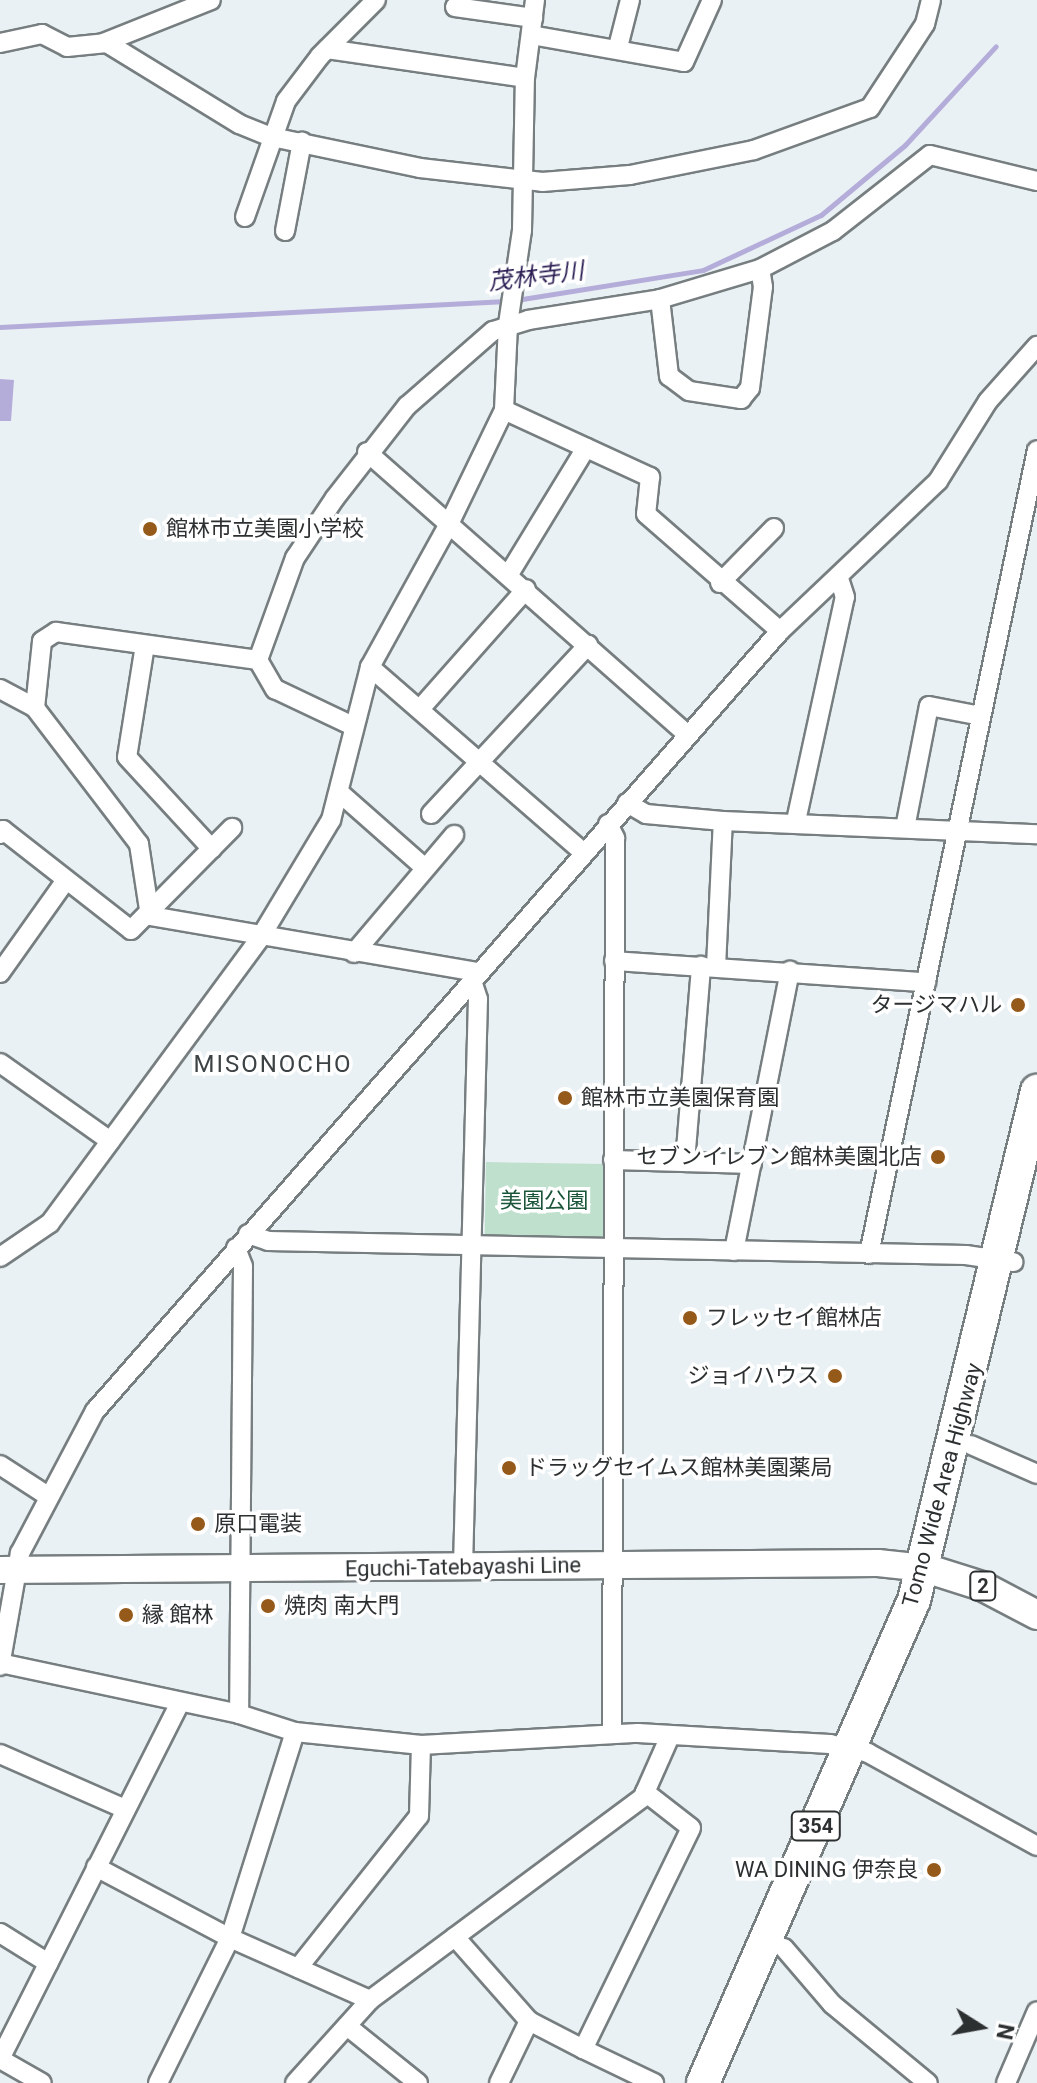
<!DOCTYPE html>
<html>
<head>
<meta charset="utf-8">
<style>
	body { margin:0 }
	#map { position:relative; width:1037px; height:2083px; overflow:hidden; background:#eaf1f4; font-family:Roboto,"Noto Sans JP",sans-serif }
	div>[style] { position:absolute }
	[style*='--x'] { left:calc(var(--x)*1px); top:calc(var(--y)*1px); width:calc(var(--w)*1px); rotate:calc(var(--a)*1deg) }
	.green>* { inset:0; background:#bfe0cd; transform-origin:0 0 }
	.water>* { inset:0; background:#b4adda }
	.stream>* { height:5px; margin:-2.5px; padding:0 2.5px; transform-origin:2.5px; border-radius:2.5px; background:#b4adda }
	.roads { filter:drop-shadow(2px 0 #777e80) drop-shadow(-2px 0 #777e80) drop-shadow(0 2px #777e80) drop-shadow(0 -2px #777e80) }
	.street>* { height:18px; margin:-9px; padding:0 9px; transform-origin:9px; border-radius:9px; background:#fff }
	.secondary>* { height:26px; margin:-13px; padding:0 13px; transform-origin:13px; border-radius:13px; background:#fff }
	.primary>* { height:28px; margin:-14px; padding:0 14px; transform-origin:14px; border-radius:14px; background:#fff }
	.highway>* { height:32px; margin:-16px; padding:0 16px; transform-origin:16px; border-radius:16px; background:#fff }
	.dots>* { width:22px; height:22px; translate:-50% -50%; box-sizing:border-box; border:4px solid #fff; border-radius:50% }
	span { translate:-50% -50%; white-space:nowrap; text-align:center; line-height:1.15; -webkit-text-stroke:7px #fff; paint-order:stroke }
	.shield-label span { padding:2px 6px; background:#fff; border:2px solid; border-radius:6px; -webkit-text-stroke-width:0 }
	.shield-label { font-size:20px; color:#2d3031; font-weight:700 }
	.poi-label { font-size:22px; color:#2d3031 }
	.left { translate:0 -50%; text-align:left }
	.right { translate:-100% -50%; text-align:right }
	.park-label { font-size:22px; color:#1a553a }
	.street-label { font-size:22px; color:#2d3031 }
	.water-label { font-size:24px; color:#2c1e54; font-style:italic }
	.neighbourhood-label { font-size:24px; color:#3d4245; letter-spacing:2px }
	.north { position:absolute; left:941px; top:1987px; width:80px; height:80px; -webkit-text-stroke:6px #fff; paint-order:stroke; rotate:101deg; font-size:22px; font-weight:700; line-height:32px; text-align:center; color:#2d3031 }
	.north::after { content:''; display:block; margin:auto; width:28px; height:36px; background:#2d3031; clip-path:polygon(50% 0,100% 100%,50% 72%,0 100%) }
</style>
</head>
<body>
<div id="map">
	<div class="green">
		<div style="left:486px;top:1162px;width:119px;height:75px;rotate:1deg"></div>
	</div>
	<div class="water">
		<div style="clip-path:polygon(0 379px,14px 380px,11px 421px,0 421px)"></div>
	</div>
	<div class="stream">
		<div style="--x:516;--y:300;--w:189;--a:-9.1"></div>
		<div style="--x:703;--y:270;--w:130;--a:-25"></div>
		<div style="--x:821;--y:215;--w:109;--a:-39.8"></div>
		<div style="--x:905;--y:145;--w:134;--a:-47.4"></div>
		<div style="--x:0;--y:327;--w:507;--a:-2.94"></div>
	</div>
	<div class="roads">
		<div class="street">
			<div style="--x:455;--y:7;--w:79;--a:8"></div>
			<div style="--x:531;--y:35;--w:155;--a:10"></div>
			<div style="--x:684;--y:62;--w:68;--a:-65.7"></div>
			<div style="--x:0;--y:43;--w:43;--a:-12.1"></div>
			<div style="--x:42;--y:34;--w:28;--a:27"></div>
			<div style="--x:67;--y:47;--w:40;--a:-5.7"></div>
			<div style="--x:107;--y:43;--w:155;--a:31.5"></div>
			<div style="--x:239;--y:124;--w:35;--a:22"></div>
			<div style="--x:272;--y:137;--w:151;--a:11.8"></div>
			<div style="--x:420;--y:168;--w:123;--a:6.5"></div>
			<div style="--x:542;--y:182;--w:88;--a:-4.5"></div>
			<div style="--x:630;--y:175;--w:126;--a:-11.4"></div>
			<div style="--x:754;--y:150;--w:123;--a:-19.9"></div>
			<div style="--x:870;--y:108;--w:100;--a:-56.8"></div>
			<div style="--x:925;--y:24;--w:25;--a:-76"></div>
			<div style="--x:103;--y:43;--w:116;--a:-21.7"></div>
			<div style="--x:618;--y:47;--w:49;--a:-75.7"></div>
			<div style="--x:327;--y:49;--w:200;--a:8.3"></div>
			<div style="--x:245;--y:217;--w:123;--a:-70.5"></div>
			<div style="--x:286;--y:101;--w:56;--a:-52.9"></div>
			<div style="--x:320;--y:56;--w:79;--a:-45"></div>
			<div style="--x:285;--y:231;--w:91;--a:-79.2"></div>
			<div style="--x:660;--y:299;--w:78;--a:83.3"></div>
			<div style="--x:669;--y:376;--w:25;--a:37"></div>
			<div style="--x:689;--y:391;--w:53;--a:8.7"></div>
			<div style="--x:741;--y:399;--w:14;--a:-51"></div>
			<div style="--x:750;--y:388;--w:102;--a:-82.7"></div>
			<div style="--x:763;--y:287;--w:18;--a:-99"></div>
			<div style="--x:504;--y:410;--w:161;--a:24.7"></div>
			<div style="--x:650;--y:477;--w:37;--a:96"></div>
			<div style="--x:646;--y:514;--w:178;--a:41.1"></div>
			<div style="--x:367;--y:452;--w:427;--a:41.4"></div>
			<div style="--x:509;--y:574;--w:148;--a:-58.6"></div>
			<div style="--x:720;--y:583;--w:77;--a:-45.5"></div>
			<div style="--x:145;--y:645;--w:113;--a:99.1"></div>
			<div style="--x:127;--y:757;--w:125;--a:47.3"></div>
			<div style="--x:258;--y:660;--w:109;--a:-70.1"></div>
			<div style="--x:295;--y:558;--w:72;--a:-56.3"></div>
			<div style="--x:335;--y:498;--w:117;--a:-52"></div>
			<div style="--x:407;--y:406;--w:114;--a:-41.1"></div>
			<div style="--x:493;--y:331;--w:37;--a:-17"></div>
			<div style="--x:528;--y:320;--w:134;--a:-9"></div>
			<div style="--x:660;--y:299;--w:104;--a:-16.7"></div>
			<div style="--x:760;--y:269;--w:82;--a:-27.5"></div>
			<div style="--x:833;--y:231;--w:123;--a:-38.1"></div>
			<div style="--x:930;--y:155;--w:110;--a:13.7"></div>
			<div style="--x:258;--y:660;--w:34;--a:60"></div>
			<div style="--x:275;--y:689;--w:86;--a:25.4"></div>
			<div style="--x:370;--y:667;--w:282;--a:41"></div>
			<div style="--x:0;--y:689;--w:40;--a:28"></div>
			<div style="--x:420;--y:709;--w:160;--a:-48.5"></div>
			<div style="--x:340;--y:793;--w:113;--a:41.4"></div>
			<div style="--x:627;--y:803;--w:22;--a:30"></div>
			<div style="--x:646;--y:814;--w:77;--a:5.2"></div>
			<div style="--x:723;--y:821;--w:314;--a:2.4"></div>
			<div style="--x:431;--y:814;--w:231;--a:-47.1"></div>
			<div style="--x:796;--y:821;--w:229;--a:-77.7"></div>
			<div style="--x:845;--y:597;--w:20;--a:-108"></div>
			<div style="--x:608;--y:824;--w:16;--a:63"></div>
			<div style="--x:615;--y:838;--w:896;--a:90.19"></div>
			<div style="--x:905;--y:828;--w:124;--a:-78.9"></div>
			<div style="--x:929;--y:706;--w:53;--a:10.9"></div>
			<div style="--x:0;--y:834;--w:5;--a:-53"></div>
			<div style="--x:3;--y:830;--w:162;--a:38"></div>
			<div style="--x:131;--y:930;--w:144;--a:-45.3"></div>
			<div style="--x:150;--y:916;--w:73;--a:-98.7"></div>
			<div style="--x:139;--y:844;--w:171;--a:-127.4"></div>
			<div style="--x:35;--y:708;--w:67;--a:-84"></div>
			<div style="--x:42;--y:641;--w:17;--a:-33"></div>
			<div style="--x:56;--y:632;--w:204;--a:7.9"></div>
			<div style="--x:150;--y:916;--w:334;--a:9.7"></div>
			<div style="--x:354;--y:953;--w:155;--a:-49.7"></div>
			<div style="--x:614;--y:961;--w:313;--a:3.9"></div>
			<div style="--x:716;--y:967;--w:146;--a:-87.3"></div>
			<div style="--x:0;--y:973;--w:114;--a:-54.6"></div>
			<div style="--x:0;--y:1063;--w:135;--a:35.3"></div>
			<div style="--x:613;--y:1160;--w:139;--a:1.6"></div>
			<div style="--x:685;--y:1162;--w:197;--a:-85.3"></div>
			<div style="--x:248;--y:1234;--w:21;--a:19"></div>
			<div style="--x:268;--y:1241;--w:698;--a:1.15"></div>
			<div style="--x:966;--y:1255;--w:48;--a:8.5"></div>
			<div style="--x:236;--y:1248;--w:19;--a:69"></div>
			<div style="--x:243;--y:1266;--w:448;--a:90.5"></div>
			<div style="--x:734;--y:1251;--w:286;--a:-78.7"></div>
			<div style="--x:869;--y:1254;--w:821;--a:-78.2"></div>
			<div style="--x:0;--y:1257;--w:60;--a:-34.2"></div>
			<div style="--x:50;--y:1223;--w:354;--a:-53.6"></div>
			<div style="--x:260;--y:938;--w:138;--a:-59"></div>
			<div style="--x:331;--y:820;--w:158;--a:-75.7"></div>
			<div style="--x:370;--y:667;--w:163;--a:-61.1"></div>
			<div style="--x:449;--y:524;--w:127;--a:-64.2"></div>
			<div style="--x:504;--y:410;--w:86;--a:-87.3"></div>
			<div style="--x:508;--y:324;--w:95;--a:-81.5"></div>
			<div style="--x:522;--y:230;--w:152;--a:-88.9"></div>
			<div style="--x:525;--y:78;--w:79;--a:-82.7"></div>
			<div style="--x:971;--y:1445;--w:72;--a:23.7"></div>
			<div style="--x:0;--y:1465;--w:57;--a:32.9"></div>
			<div style="--x:463;--y:1567;--w:568;--a:-88.49"></div>
			<div style="--x:478;--y:999;--w:19;--a:-108"></div>
			<div style="--x:0;--y:1663;--w:244;--a:12"></div>
			<div style="--x:239;--y:1714;--w:59;--a:17.8"></div>
			<div style="--x:295;--y:1732;--w:127;--a:5.9"></div>
			<div style="--x:421;--y:1745;--w:217;--a:-3.2"></div>
			<div style="--x:638;--y:1733;--w:192;--a:3.3"></div>
			<div style="--x:830;--y:1744;--w:39;--a:13"></div>
			<div style="--x:868;--y:1753;--w:193;--a:28.8"></div>
			<div style="--x:0;--y:1666;--w:115;--a:-80"></div>
			<div style="--x:20;--y:1553;--w:161;--a:-62.2"></div>
			<div style="--x:95;--y:1411;--w:1038;--a:-48.71"></div>
			<div style="--x:780;--y:631;--w:218;--a:-43.5"></div>
			<div style="--x:938;--y:481;--w:94;--a:-58"></div>
			<div style="--x:988;--y:401;--w:74;--a:-48.3"></div>
			<div style="--x:0;--y:1754;--w:137;--a:23.7"></div>
			<div style="--x:645;--y:1792;--w:58;--a:38"></div>
			<div style="--x:691;--y:1828;--w:246;--a:116"></div>
			<div style="--x:583;--y:2049;--w:79;--a:25.6"></div>
			<div style="--x:96;--y:1867;--w:152;--a:27.9"></div>
			<div style="--x:230;--y:1938;--w:153;--a:23.9"></div>
			<div style="--x:0;--y:1933;--w:57;--a:32"></div>
			<div style="--x:455;--y:1937;--w:112;--a:48.6"></div>
			<div style="--x:529;--y:2021;--w:61;--a:27.4"></div>
			<div style="--x:784;--y:1948;--w:74;--a:49.4"></div>
			<div style="--x:832;--y:2004;--w:124;--a:39.5"></div>
			<div style="--x:298;--y:1968;--w:194;--a:-51.5"></div>
			<div style="--x:419;--y:1816;--w:71;--a:-88.4"></div>
			<div style="--x:347;--y:2026;--w:91;--a:38.8"></div>
			<div style="--x:0;--y:2059;--w:400;--a:-63.2"></div>
			<div style="--x:0;--y:2059;--w:48;--a:29.7"></div>
			<div style="--x:158;--y:2083;--w:162;--a:-63.6"></div>
			<div style="--x:230;--y:1938;--w:216;--a:-72.5"></div>
			<div style="--x:295;--y:2083;--w:112;--a:-47.9"></div>
			<div style="--x:370;--y:2000;--w:340;--a:-36.6"></div>
			<div style="--x:643;--y:1797;--w:67;--a:-66.1"></div>
			<div style="--x:499;--y:2083;--w:69;--a:-64.2"></div>
			<div style="--x:1006;--y:2083;--w:78;--a:-66.7"></div>
		</div>
		<div class="secondary">
			<div style="--x:0;--y:1570;--w:878;--a:-0.46"></div>
			<div style="--x:878;--y:1563;--w:47;--a:6.1"></div>
		</div>
		<div class="primary">
			<div style="--x:925;--y:1568;--w:60;--a:17.5"></div>
			<div style="--x:982;--y:1586;--w:62;--a:27.8"></div>
		</div>
		<div class="highway">
			<div style="--x:703;--y:2083;--w:527;--a:-66.4"></div>
			<div style="--x:914;--y:1600;--w:524;--a:-76.41"></div>
		</div>
	</div>
	<div class="dots">
		<div style="left:150px;top:529px;background:#95591a"></div>
		<div style="left:1018px;top:1005px;background:#95591a"></div>
		<div style="left:565px;top:1098px;background:#95591a"></div>
		<div style="left:938px;top:1157px;background:#95591a"></div>
		<div style="left:690px;top:1318px;background:#95591a"></div>
		<div style="left:835px;top:1376px;background:#95591a"></div>
		<div style="left:509px;top:1468px;background:#95591a"></div>
		<div style="left:198px;top:1524px;background:#95591a"></div>
		<div style="left:268px;top:1606px;background:#95591a"></div>
		<div style="left:126px;top:1615px;background:#95591a"></div>
		<div style="left:934px;top:1870px;background:#95591a"></div>
	</div>
	<div class="shield-label">
		<span style="left:983px;top:1586px">2</span>
		<span style="left:816px;top:1826px">354</span>
	</div>
	<div class="poi-label">
		<span class="left" style="left:166px;top:529px">館林市立美園小学校</span>
		<span class="right" style="left:1002px;top:1005px">タージマハル</span>
		<span class="left" style="left:581px;top:1098px">館林市立美園保育園</span>
		<span class="right" style="left:922px;top:1157px">セブンイレブン館林美園北店</span>
		<span class="left" style="left:706px;top:1318px">フレッセイ館林店</span>
		<span class="right" style="left:819px;top:1376px">ジョイハウス</span>
		<span class="left" style="left:525px;top:1468px">ドラッグセイムス館林美園薬局</span>
		<span class="left" style="left:214px;top:1524px">原口電装</span>
		<span class="left" style="left:284px;top:1606px">焼肉 南大門</span>
		<span class="left" style="left:142px;top:1615px">縁 館林</span>
		<span class="right" style="left:918px;top:1870px">WA DINING 伊奈良</span>
	</div>
	<div class="park-label">
		<span style="left:544px;top:1201px">美園公園</span>
	</div>
	<div class="street-label">
		<span style="left:942px;top:1485px;rotate:-75deg">Tomo Wide Area Highway</span>
		<span style="left:463px;top:1567px;rotate:-1deg">Eguchi-Tatebayashi Line</span>
	</div>
	<div class="water-label">
		<span style="left:536px;top:277px;rotate:-7deg">茂林寺川</span>
	</div>
	<div class="neighbourhood-label">
		<span style="left:273px;top:1065px">MISONOCHO</span>
	</div>
	<div class="north">N</div>
</div>
</body>
</html>
